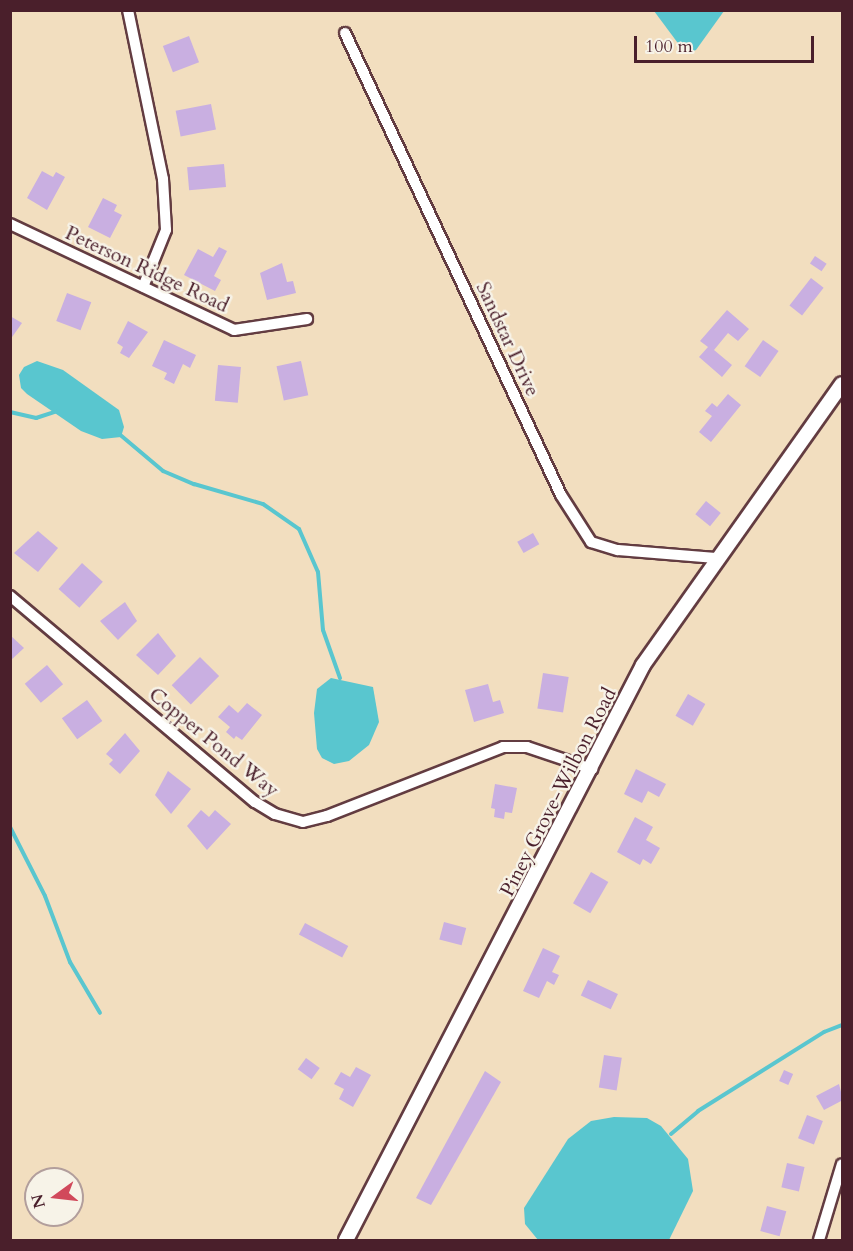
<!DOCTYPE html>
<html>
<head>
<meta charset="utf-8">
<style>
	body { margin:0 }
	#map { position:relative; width:853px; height:1251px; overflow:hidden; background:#f2debf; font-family:Cardo,serif }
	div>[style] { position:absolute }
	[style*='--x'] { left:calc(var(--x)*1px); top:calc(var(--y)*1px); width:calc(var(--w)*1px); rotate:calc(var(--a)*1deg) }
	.water>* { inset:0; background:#59c6cf }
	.stream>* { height:4px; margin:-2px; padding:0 2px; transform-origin:2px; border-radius:2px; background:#59c6cf }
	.building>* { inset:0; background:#c9afe1; transform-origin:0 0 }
	.roads { filter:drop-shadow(2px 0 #633c41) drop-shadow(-2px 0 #633c41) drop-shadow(0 2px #633c41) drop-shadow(0 -2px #633c41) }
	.minor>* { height:10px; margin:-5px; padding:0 5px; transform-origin:5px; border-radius:5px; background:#fff }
	.tertiary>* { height:14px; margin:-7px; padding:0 7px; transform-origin:7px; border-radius:7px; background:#fff }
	span { translate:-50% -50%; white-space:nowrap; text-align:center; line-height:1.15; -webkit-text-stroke:5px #f7f3e8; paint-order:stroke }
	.street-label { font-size:20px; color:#4a1f2b }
	.frame { position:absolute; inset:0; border:12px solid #4a1f2b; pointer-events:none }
	.north { position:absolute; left:24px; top:1167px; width:60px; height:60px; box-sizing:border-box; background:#f7f3e8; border:2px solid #b29e9c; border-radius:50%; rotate:255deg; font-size:16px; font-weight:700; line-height:24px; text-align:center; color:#4a1f2b }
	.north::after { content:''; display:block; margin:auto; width:21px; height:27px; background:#d1495b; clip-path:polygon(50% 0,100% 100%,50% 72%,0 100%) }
	.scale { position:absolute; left:634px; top:36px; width:180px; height:27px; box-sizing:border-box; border:3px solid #4a1f2b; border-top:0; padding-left:8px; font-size:18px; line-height:21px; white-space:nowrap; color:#4a1f2b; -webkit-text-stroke:4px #f7f3e8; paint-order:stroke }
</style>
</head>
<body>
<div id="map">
	<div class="water">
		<div style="clip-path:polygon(654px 11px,724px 11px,696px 50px,686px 54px)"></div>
		<div style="clip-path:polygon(37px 361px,63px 370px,119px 410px,124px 427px,121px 437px,102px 439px,81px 431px,27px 394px,21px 388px,19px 375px,24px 367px)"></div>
		<div style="clip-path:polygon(331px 678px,373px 687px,379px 722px,369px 745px,349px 761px,334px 764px,322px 758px,317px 749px,314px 713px,317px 689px)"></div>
		<div style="clip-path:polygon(614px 1117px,647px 1118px,661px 1126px,688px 1159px,693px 1191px,669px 1240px,538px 1240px,525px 1224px,524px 1208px,568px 1139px,591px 1121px)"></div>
	</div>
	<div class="stream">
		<div style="--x:10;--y:412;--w:27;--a:13"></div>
		<div style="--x:36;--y:418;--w:23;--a:-18"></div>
		<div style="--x:118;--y:433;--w:59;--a:40.2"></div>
		<div style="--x:163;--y:471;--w:34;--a:23"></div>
		<div style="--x:194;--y:484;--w:72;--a:16.2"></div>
		<div style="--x:263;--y:504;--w:44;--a:34.8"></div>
		<div style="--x:299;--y:529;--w:47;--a:66.2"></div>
		<div style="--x:318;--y:572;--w:58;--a:85.1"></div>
		<div style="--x:323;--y:630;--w:51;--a:70.5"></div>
		<div style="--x:10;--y:827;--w:77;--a:63.1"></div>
		<div style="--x:45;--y:896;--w:71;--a:69.3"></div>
		<div style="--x:70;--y:962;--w:59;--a:59.5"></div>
		<div style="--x:671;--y:1134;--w:35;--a:-40"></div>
		<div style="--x:698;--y:1111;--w:149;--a:-32.1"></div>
		<div style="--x:824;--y:1032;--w:19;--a:-21"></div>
	</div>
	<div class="building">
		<div style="left:189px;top:36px;width:28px;height:28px;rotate:69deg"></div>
		<div style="left:211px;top:104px;width:26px;height:36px;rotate:79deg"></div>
		<div style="left:224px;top:164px;width:23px;height:37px;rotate:85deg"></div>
		<div style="clip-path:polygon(42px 171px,53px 177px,56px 172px,65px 177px,47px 210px,27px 198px)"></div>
		<div style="clip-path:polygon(103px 198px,117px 205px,114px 211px,122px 215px,110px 238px,88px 227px)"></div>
		<div style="clip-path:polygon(219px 247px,227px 251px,214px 276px,221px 280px,215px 291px,184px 275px,198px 249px,213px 257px)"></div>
		<div style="left:815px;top:256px;width:14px;height:9px;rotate:34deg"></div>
		<div style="clip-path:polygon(282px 263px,287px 282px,293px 281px,296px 293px,267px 300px,260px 273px)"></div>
		<div style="left:811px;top:278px;width:16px;height:35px;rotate:38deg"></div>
		<div style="left:67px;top:293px;width:26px;height:30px;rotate:21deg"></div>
		<div style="clip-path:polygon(727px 310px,749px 329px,738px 341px,728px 333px,714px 350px,732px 365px,722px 377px,699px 357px,708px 347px,700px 341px)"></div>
		<div style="clip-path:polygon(10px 316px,22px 323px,10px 340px)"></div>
		<div style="clip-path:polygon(128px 321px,148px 332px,129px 358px,120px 353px,123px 347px,117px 343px)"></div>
		<div style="clip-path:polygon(164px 340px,196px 355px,190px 368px,183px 364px,174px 384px,164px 379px,167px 373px,152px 366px)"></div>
		<div style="left:763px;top:340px;width:19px;height:32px;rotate:35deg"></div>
		<div style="left:301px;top:361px;width:35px;height:25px;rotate:78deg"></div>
		<div style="left:218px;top:365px;width:23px;height:36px;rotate:5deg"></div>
		<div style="clip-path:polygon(728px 394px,741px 405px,711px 442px,699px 432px,712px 416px,705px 411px,712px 403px,717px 407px)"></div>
		<div style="left:706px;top:501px;width:19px;height:17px;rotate:39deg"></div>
		<div style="clip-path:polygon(38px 531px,58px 548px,38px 572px,14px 553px)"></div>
		<div style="left:533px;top:533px;width:13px;height:18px;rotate:61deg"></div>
		<div style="left:82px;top:563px;width:28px;height:35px;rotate:42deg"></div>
		<div style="clip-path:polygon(125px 602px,137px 621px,118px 640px,100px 621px)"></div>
		<div style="clip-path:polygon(158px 633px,176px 656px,158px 675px,136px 655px)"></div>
		<div style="clip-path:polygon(10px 635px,24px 648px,10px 661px)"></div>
		<div style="left:200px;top:657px;width:27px;height:40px;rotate:45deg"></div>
		<div style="left:47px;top:665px;width:25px;height:29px;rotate:50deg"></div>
		<div style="left:543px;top:673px;width:26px;height:36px;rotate:9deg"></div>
		<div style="clip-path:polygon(488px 684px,493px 702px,500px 700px,504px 713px,474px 722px,465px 690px)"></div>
		<div style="left:688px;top:694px;width:20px;height:25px;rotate:30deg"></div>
		<div style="left:87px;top:700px;width:26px;height:31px;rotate:54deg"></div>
		<div style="clip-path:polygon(247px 703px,262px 715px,242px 740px,236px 736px,234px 739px,226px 732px,230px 727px,218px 717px,229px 705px,238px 713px)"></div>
		<div style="clip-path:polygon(125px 733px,140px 751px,120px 774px,109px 764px,113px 760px,106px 754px)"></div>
		<div style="clip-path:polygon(636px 769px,666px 784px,659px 797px,648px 791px,642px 803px,624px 794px)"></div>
		<div style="clip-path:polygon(168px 771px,191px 789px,171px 814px,155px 795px)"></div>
		<div style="clip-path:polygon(495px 784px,517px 788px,512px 813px,505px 812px,504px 819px,494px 817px,495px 809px,491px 808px)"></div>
		<div style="clip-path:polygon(201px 810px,209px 817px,215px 810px,231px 824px,207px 850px,187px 826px)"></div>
		<div style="clip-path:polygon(635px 817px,653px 827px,646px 840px,660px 848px,651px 864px,643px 859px,640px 865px,617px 852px)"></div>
		<div style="left:591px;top:872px;width:20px;height:36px;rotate:30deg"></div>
		<div style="left:444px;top:922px;width:23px;height:18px;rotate:15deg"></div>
		<div style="left:305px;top:923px;width:49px;height:13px;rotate:28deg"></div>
		<div style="clip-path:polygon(543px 948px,560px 956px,552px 972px,559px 975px,554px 985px,547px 981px,539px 998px,523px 991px)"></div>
		<div style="left:588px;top:980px;width:33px;height:17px;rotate:25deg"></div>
		<div style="left:604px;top:1055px;width:18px;height:33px;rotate:9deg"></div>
		<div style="left:306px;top:1058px;width:17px;height:14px;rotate:36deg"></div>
		<div style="clip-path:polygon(356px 1067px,371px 1075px,353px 1107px,339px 1099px,344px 1089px,334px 1084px,341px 1072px,350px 1077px)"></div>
		<div style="left:784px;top:1070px;width:10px;height:12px;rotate:24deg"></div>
		<div style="clip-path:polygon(485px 1071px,501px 1082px,431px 1205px,416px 1198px)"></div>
		<div style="clip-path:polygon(839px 1084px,843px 1100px,824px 1110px,816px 1096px)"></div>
		<div style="left:807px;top:1115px;width:17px;height:25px;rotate:21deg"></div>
		<div style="left:787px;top:1163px;width:18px;height:25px;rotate:13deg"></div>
		<div style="left:767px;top:1206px;width:20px;height:26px;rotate:15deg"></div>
	</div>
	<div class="roads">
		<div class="minor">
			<div style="--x:128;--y:10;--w:173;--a:78.3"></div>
			<div style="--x:163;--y:179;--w:51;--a:86.6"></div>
			<div style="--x:166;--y:230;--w:61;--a:112"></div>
			<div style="--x:345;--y:33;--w:510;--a:64.94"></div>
			<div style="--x:561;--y:495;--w:56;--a:57.4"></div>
			<div style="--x:591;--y:542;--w:28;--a:17"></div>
			<div style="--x:618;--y:550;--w:98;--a:4.7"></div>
			<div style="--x:10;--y:224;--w:248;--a:25.3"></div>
			<div style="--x:234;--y:330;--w:74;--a:-8.6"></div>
			<div style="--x:10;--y:596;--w:320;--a:40.1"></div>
			<div style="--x:255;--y:802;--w:23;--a:31"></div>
			<div style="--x:275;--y:814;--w:29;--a:16"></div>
			<div style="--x:303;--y:822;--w:25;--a:-14"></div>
			<div style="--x:327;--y:816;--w:189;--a:-21.4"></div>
			<div style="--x:503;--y:747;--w:24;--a:0"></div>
			<div style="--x:527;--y:747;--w:69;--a:18.7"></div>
			<div style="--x:819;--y:1240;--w:79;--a:-73.2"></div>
		</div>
		<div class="tertiary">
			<div style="--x:346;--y:1240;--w:647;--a:-62.68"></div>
			<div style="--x:643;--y:665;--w:344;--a:-54.7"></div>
		</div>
	</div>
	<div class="street-label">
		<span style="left:147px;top:269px;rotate:25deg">Peterson Ridge Road</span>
		<span style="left:508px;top:339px;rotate:65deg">Sandstar Drive</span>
		<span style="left:214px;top:742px;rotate:39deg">Copper Pond Way</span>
		<span style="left:558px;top:792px;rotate:-63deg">Piney Grove-Wilbon Road</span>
	</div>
	<div class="frame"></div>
	<div class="north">N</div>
	<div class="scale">100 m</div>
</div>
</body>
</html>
